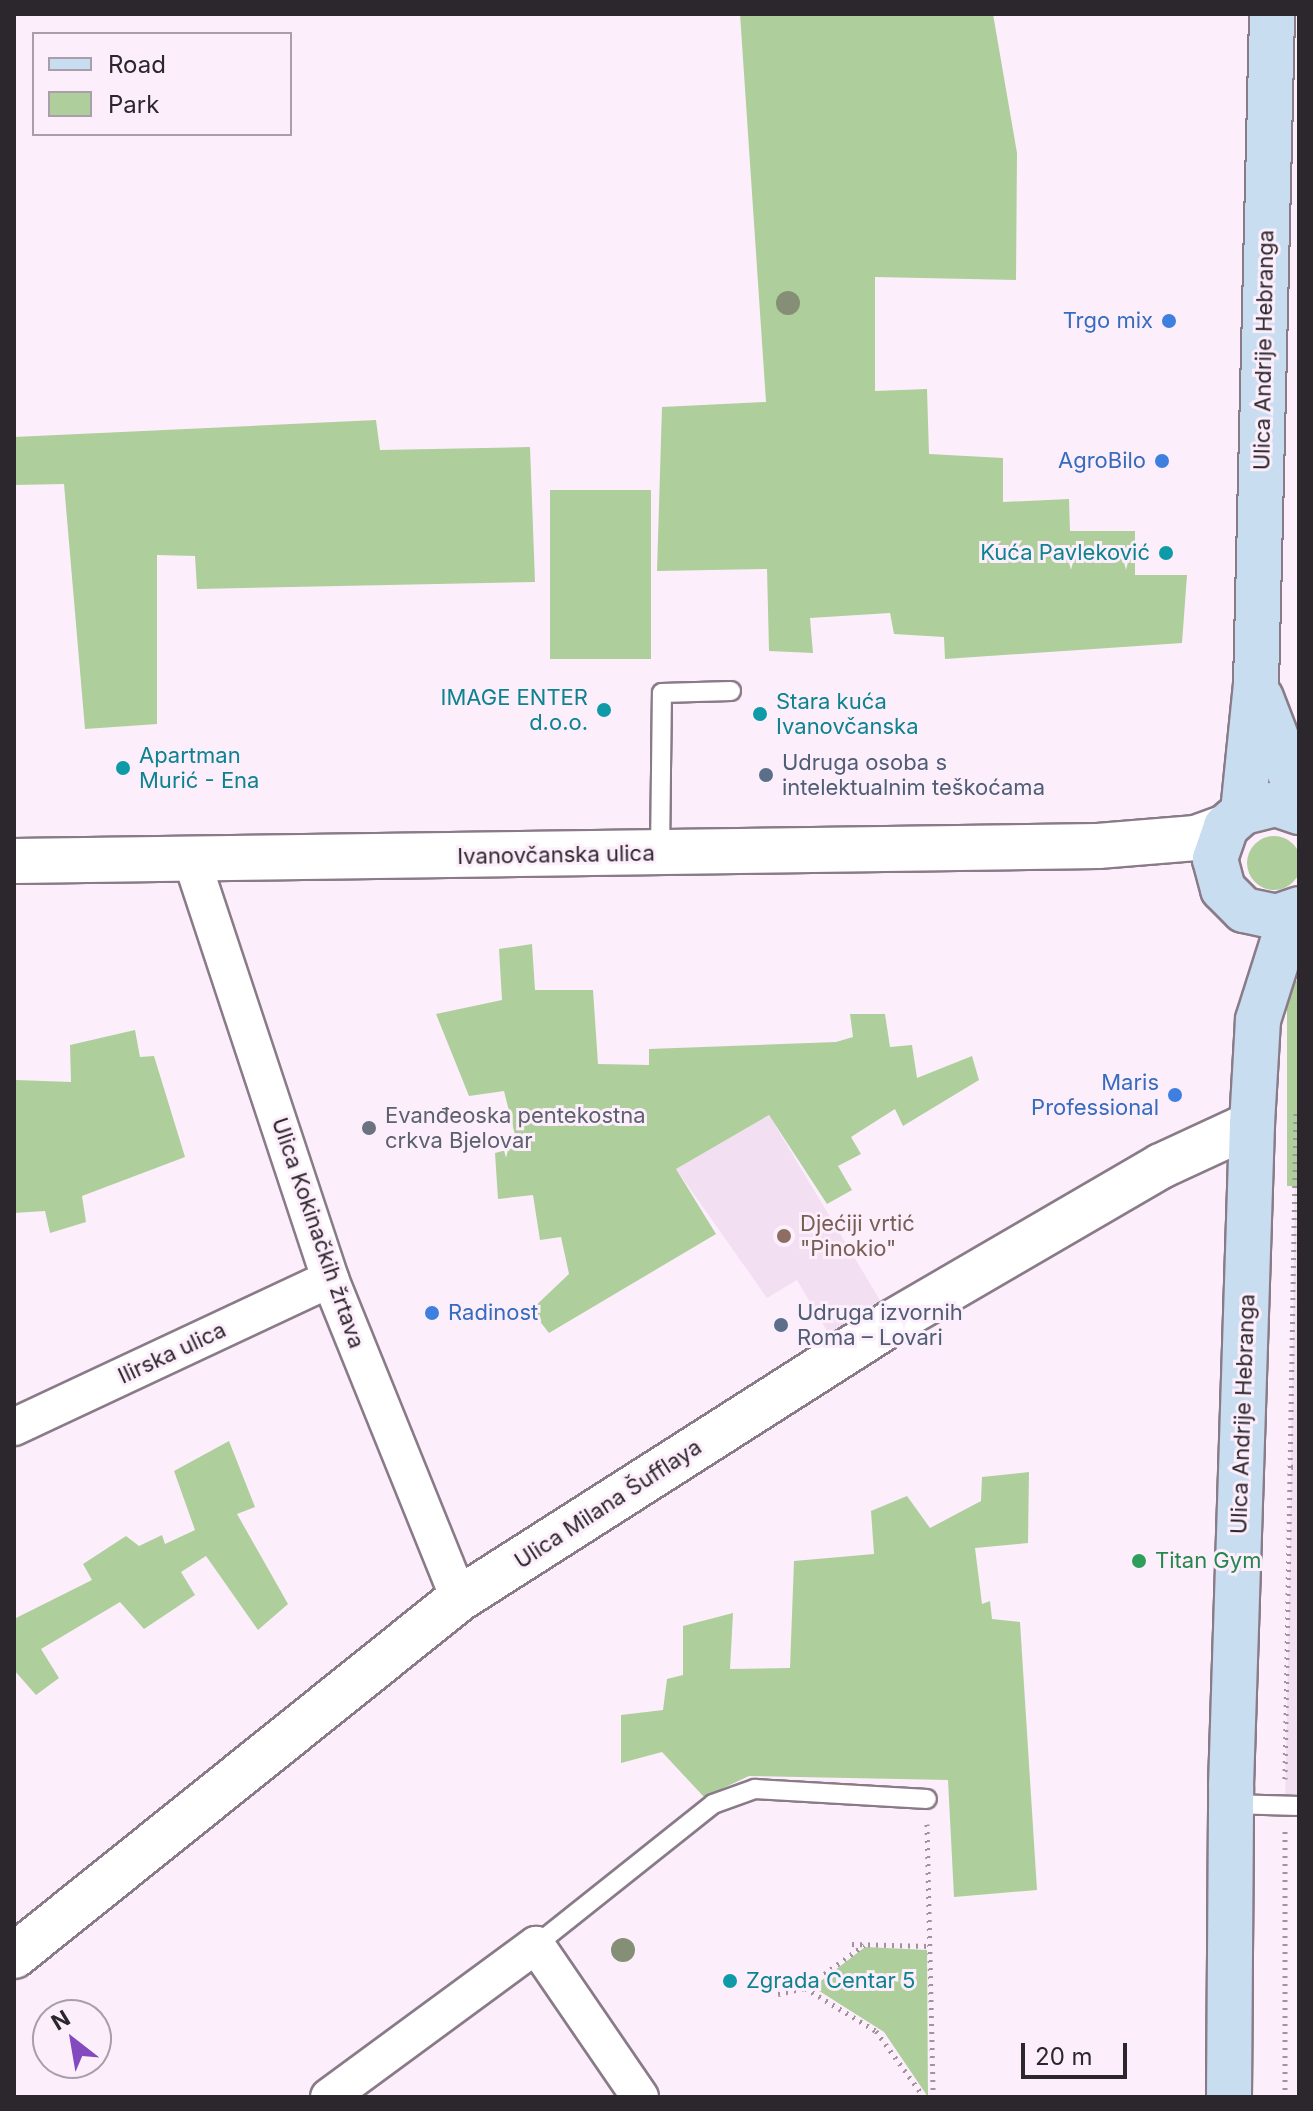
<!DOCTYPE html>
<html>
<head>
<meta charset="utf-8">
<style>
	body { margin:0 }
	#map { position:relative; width:1313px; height:2111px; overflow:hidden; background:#fdeefc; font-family:Inter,sans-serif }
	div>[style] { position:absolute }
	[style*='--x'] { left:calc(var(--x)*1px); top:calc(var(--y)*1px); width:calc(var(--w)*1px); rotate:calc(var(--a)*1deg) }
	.built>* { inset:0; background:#f3dff2 }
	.green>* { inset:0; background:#aecf9b; transform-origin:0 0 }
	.round { border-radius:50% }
	.path>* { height:5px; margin-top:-2.5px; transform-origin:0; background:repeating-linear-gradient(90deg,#9f949e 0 2px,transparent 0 8px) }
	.roads { filter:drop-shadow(2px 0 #897b88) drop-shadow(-2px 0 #897b88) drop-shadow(0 2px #897b88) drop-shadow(0 -2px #897b88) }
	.service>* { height:18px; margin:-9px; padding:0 9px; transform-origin:9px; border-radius:9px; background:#fff }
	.minor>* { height:36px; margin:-18px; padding:0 18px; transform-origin:18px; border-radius:18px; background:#fff }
	.tertiary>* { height:44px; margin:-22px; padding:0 22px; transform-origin:22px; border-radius:22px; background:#fff }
	.secondary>* { height:44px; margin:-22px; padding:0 22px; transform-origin:22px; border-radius:22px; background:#c8ddef }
	.trees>* { width:24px; height:24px; margin:-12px; border-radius:50%; background:#858f75 }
	.dots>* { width:22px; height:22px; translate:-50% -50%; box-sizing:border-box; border:4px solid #fdeefc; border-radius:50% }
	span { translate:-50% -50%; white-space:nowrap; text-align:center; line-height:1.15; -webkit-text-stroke:6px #fdeefc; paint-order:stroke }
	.shop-label { font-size:22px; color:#366cbe }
	.right { translate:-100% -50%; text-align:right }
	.left { translate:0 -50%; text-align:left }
	.street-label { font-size:22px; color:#2c272c }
	.culture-label { font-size:22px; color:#0d838f }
	.service-label { font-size:22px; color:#4e5e75 }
	.worship-label { font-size:22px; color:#5b616d }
	.education-label { font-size:22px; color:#785e54 }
	.leisure-label { font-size:22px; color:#27864d }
	.frame { position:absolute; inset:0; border:16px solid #2c272c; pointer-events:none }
	.legend { position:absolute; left:32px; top:32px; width:260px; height:104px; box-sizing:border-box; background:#fdeefc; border:2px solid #a99ea9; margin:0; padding:10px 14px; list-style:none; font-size:24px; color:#2c272c }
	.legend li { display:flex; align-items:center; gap:16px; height:40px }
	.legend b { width:40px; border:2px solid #a99ea9 }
	.north { position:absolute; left:32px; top:1999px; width:80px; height:80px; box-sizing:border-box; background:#fdeefc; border:2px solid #a99ea9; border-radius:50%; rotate:329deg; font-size:22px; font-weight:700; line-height:32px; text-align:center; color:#2c272c }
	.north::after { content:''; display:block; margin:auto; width:28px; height:36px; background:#834ac0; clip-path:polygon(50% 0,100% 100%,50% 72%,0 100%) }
	.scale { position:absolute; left:1021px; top:2043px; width:106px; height:36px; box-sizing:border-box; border:4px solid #2c272c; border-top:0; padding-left:10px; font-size:24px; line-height:28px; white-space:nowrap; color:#2c272c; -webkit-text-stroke:6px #fdeefc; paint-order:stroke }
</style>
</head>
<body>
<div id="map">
	<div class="built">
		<div style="clip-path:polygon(1296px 1092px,1299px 1806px,1285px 1806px,1289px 1607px)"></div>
		<div style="clip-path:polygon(769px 1115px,893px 1322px,841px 1355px,797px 1280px,767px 1298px,676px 1169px)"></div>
	</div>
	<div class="green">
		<div style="clip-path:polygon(740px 14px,993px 14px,1017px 153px,1016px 280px,875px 277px,875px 391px,927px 389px,929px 454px,1003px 458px,1003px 502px,1069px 499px,1070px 531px,1135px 531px,1135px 575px,1187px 575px,1182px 643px,945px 659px,944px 637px,894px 634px,890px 613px,810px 618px,813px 653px,769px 651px,767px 569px,657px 571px,662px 407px,766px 402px)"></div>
		<div style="clip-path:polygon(376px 420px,380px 450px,530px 447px,535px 582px,197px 589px,195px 556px,157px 555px,157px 724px,85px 729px,64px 484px,14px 485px,14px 437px)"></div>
		<div style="left:651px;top:490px;width:169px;height:101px;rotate:90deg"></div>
		<div class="round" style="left:1247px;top:836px;width:54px;height:54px"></div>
		<div style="clip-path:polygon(532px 944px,535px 990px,593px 990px,598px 1064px,649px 1065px,649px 1049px,836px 1042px,853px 1037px,850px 1014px,885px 1014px,890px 1047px,912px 1045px,917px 1078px,972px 1056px,979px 1080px,903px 1126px,895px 1109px,851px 1137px,861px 1154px,838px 1166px,852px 1190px,827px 1204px,769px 1115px,676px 1169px,716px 1234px,549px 1333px,531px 1310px,569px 1274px,561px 1237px,540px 1240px,533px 1195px,498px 1199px,495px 1153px,518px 1147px,504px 1091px,469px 1096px,436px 1014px,502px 1000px,499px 949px)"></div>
		<div style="left:1299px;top:981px;width:205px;height:12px;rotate:90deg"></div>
		<div style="clip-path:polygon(135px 1030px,140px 1057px,154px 1056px,185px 1157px,82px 1196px,86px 1222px,50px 1233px,45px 1211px,14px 1213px,14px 1059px,16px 1080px,71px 1082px,70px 1045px)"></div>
		<div style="clip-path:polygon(229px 1441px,255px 1507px,237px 1514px,288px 1604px,258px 1630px,206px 1556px,181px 1572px,195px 1595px,144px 1629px,120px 1602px,41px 1649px,59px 1678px,36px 1695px,14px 1670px,14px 1619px,92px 1580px,83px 1564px,126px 1536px,139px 1546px,162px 1535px,165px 1544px,195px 1530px,174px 1471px)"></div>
		<div style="clip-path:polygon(1029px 1472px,1028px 1543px,975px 1548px,982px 1604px,990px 1601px,992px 1619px,1020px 1622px,1037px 1890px,954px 1897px,948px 1780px,749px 1776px,704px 1797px,662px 1752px,621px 1763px,621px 1715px,663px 1710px,667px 1679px,683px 1675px,683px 1626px,733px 1613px,730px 1669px,790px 1668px,794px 1561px,874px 1554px,871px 1511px,907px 1496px,930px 1528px,981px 1501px,982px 1477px)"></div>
		<div style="clip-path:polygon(865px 1947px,927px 1950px,928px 2097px,884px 2032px,813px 1987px)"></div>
	</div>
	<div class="path">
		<div style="--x:1291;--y:1467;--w:8;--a:-7"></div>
		<div style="--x:1285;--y:1779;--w:669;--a:-89.06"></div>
		<div style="--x:927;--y:1824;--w:273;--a:88.7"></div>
		<div style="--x:852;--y:1944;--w:78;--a:1.5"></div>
		<div style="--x:805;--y:1988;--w:83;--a:31.2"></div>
		<div style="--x:876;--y:2031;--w:82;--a:54"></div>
		<div style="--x:778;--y:1994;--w:28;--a:-13"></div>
		<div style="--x:805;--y:1988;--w:73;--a:-36.1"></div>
		<div style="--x:1285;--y:2097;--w:268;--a:-90"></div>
	</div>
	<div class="roads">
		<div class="service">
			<div style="--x:660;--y:853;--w:160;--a:-89.3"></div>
			<div style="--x:662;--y:693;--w:69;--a:-1.7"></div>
			<div style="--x:1230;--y:1804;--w:69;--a:1.7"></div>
			<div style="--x:536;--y:1945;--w:226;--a:-38.5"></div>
			<div style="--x:713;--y:1804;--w:45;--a:-19.7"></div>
			<div style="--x:755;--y:1789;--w:172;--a:3.3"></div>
		</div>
		<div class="minor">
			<div style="--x:192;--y:861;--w:440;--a:71.7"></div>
			<div style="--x:330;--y:1279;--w:345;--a:68"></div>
			<div style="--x:14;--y:1427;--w:349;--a:-25.1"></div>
			<div style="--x:329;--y:2097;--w:257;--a:-36.3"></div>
			<div style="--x:536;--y:1945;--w:184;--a:55.6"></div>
		</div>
		<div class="tertiary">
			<div style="--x:14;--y:861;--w:1084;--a:-0.79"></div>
			<div style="--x:1098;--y:846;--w:98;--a:-4.7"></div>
			<div style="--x:1196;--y:838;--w:32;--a:-20"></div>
			<div style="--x:14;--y:1956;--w:571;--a:-38.74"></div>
			<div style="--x:459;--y:1599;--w:515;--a:-32.55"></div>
			<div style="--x:893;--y:1322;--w:310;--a:-30.2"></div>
			<div style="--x:1161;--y:1166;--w:100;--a:-24.8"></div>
		</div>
		<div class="secondary">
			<div style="--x:1261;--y:698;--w:106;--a:69"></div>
			<div style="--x:1243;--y:812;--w:128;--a:-84.2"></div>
			<div style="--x:1256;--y:685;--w:671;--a:-88.63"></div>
			<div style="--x:1299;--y:812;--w:24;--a:-161"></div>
			<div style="--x:1276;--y:804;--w:34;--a:166"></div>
			<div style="--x:1243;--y:812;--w:23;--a:139"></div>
			<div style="--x:1226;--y:827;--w:34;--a:109"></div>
			<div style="--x:1215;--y:859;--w:31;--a:75"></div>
			<div style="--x:1223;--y:889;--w:30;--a:45"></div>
			<div style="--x:1244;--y:910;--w:33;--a:12"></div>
			<div style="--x:1276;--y:917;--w:24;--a:-19"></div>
			<div style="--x:1229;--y:2097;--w:311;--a:-89.6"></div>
			<div style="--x:1231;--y:1786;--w:662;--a:-88.18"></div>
			<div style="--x:1252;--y:1124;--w:104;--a:-86.7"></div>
			<div style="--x:1258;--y:1020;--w:112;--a:-72.4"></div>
		</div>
	</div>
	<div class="trees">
		<div style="left:788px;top:303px"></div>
		<div style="left:623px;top:1950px"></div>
	</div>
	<div class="dots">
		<div style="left:1169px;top:321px;background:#3f7fe0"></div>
		<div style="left:1162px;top:461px;background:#3f7fe0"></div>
		<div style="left:1166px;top:553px;background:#0f9aa8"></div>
		<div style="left:604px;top:710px;background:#0f9aa8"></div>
		<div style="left:760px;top:714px;background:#0f9aa8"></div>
		<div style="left:123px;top:768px;background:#0f9aa8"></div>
		<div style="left:766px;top:775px;background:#5c6f8a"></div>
		<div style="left:1175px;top:1095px;background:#3f7fe0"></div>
		<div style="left:369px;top:1128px;background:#6b7280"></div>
		<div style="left:784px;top:1236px;background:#8d6e63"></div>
		<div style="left:432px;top:1313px;background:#3f7fe0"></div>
		<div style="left:781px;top:1325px;background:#5c6f8a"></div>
		<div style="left:1139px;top:1561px;background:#2e9e5b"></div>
		<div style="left:730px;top:1981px;background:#0f9aa8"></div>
	</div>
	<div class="shop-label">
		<span class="right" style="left:1153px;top:321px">Trgo mix</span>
		<span class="right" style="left:1146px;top:461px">AgroBilo</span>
		<span class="right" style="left:1159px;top:1095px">Maris<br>Professional</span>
		<span class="left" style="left:448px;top:1313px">Radinost</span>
	</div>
	<div class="street-label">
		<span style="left:1264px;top:350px;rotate:-89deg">Ulica Andrije Hebranga</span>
		<span style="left:556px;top:855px;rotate:-1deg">Ivanovčanska ulica</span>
		<span style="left:318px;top:1233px;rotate:71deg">Ulica Kokinačkih žrtava</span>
		<span style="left:172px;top:1353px;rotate:-25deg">Ilirska ulica</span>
		<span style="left:1243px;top:1414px;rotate:-88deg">Ulica Andrije Hebranga</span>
		<span style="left:608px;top:1504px;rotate:-33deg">Ulica Milana Šufflaya</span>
	</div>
	<div class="culture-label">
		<span class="right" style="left:1150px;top:553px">Kuća Pavleković</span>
		<span class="right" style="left:588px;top:710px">IMAGE ENTER<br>d.o.o.</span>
		<span class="left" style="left:776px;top:714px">Stara kuća<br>Ivanovčanska</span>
		<span class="left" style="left:139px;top:768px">Apartman<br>Murić - Ena</span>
		<span class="left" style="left:746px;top:1981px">Zgrada Centar 5</span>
	</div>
	<div class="service-label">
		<span class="left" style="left:782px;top:775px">Udruga osoba s<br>intelektualnim teškoćama</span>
		<span class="left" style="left:797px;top:1325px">Udruga izvornih<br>Roma – Lovari</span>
	</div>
	<div class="worship-label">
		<span class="left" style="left:385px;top:1128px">Evanđeoska pentekostna<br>crkva Bjelovar</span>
	</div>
	<div class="education-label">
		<span class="left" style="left:800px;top:1236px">Djećiji vrtić<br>"Pinokio"</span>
	</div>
	<div class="leisure-label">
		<span class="left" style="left:1155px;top:1561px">Titan Gym</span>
	</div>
	<div class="frame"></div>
	<ul class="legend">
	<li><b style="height:10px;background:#c8ddef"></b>Road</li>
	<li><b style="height:22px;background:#aecf9b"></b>Park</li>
	</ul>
	<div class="north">N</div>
	<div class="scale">20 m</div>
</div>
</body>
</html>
